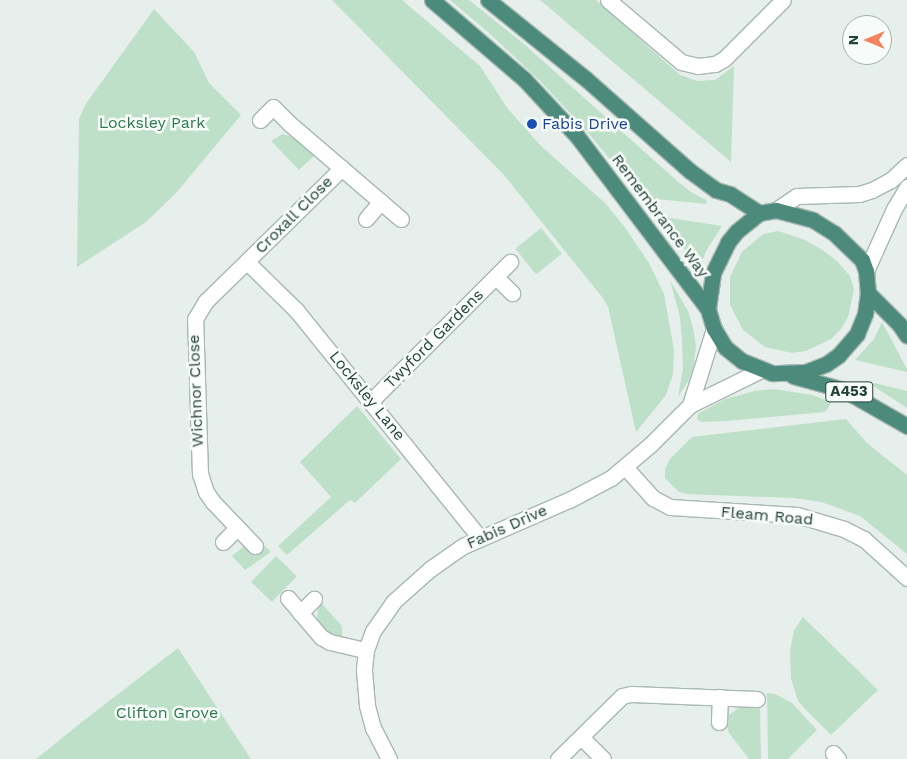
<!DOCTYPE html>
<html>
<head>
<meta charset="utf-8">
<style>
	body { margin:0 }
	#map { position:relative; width:907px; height:759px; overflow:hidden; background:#e6efeb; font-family:"Work Sans",sans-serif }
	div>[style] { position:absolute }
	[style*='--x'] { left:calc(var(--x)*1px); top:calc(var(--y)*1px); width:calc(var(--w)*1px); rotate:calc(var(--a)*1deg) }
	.green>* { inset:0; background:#bfe0c8; transform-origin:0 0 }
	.roads { filter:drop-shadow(1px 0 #a8b8b2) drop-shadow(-1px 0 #a8b8b2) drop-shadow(0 1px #a8b8b2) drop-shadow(0 -1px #a8b8b2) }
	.minor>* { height:15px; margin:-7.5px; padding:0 7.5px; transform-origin:7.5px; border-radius:7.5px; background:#fff }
	.tertiary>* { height:15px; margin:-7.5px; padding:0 7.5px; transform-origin:7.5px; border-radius:7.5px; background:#fff }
	.trunk>* { height:15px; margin:-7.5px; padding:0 7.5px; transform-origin:7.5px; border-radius:7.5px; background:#4c8a7c }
	.dots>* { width:14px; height:14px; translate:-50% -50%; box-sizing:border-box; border:2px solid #f7fbf9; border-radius:50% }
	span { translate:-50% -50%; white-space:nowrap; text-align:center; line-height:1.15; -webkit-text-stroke:5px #f7fbf9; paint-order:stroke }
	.shield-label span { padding:1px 4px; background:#f7fbf9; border:1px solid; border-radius:4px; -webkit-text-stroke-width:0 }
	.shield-label { font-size:15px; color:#24423a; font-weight:700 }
	.park-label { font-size:16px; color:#2d7a4b }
	.transit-label { font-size:16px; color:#164399 }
	.left { translate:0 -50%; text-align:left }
	.street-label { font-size:16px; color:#24423a }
	.north { position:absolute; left:842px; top:15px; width:50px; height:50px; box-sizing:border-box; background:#f7fbf9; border:1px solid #a3b1ad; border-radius:50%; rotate:270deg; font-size:14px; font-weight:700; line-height:20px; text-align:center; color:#24423a }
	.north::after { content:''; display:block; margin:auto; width:18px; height:22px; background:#f4845f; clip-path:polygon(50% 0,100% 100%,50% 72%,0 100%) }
</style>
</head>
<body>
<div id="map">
	<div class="green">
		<div style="clip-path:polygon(332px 0,402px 0,480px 66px,508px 109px,541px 146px,605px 203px,624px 226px,649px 263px,664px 294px,674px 350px,673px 374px,666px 395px,636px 432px,608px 307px,602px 297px,504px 175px)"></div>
		<div style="clip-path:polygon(450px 0,469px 0,524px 44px,676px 180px,691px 192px,706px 200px,707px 204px,656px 199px,648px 204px,583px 127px,539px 80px,489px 33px)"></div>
		<div style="clip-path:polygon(540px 0,596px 0,680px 75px,697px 81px,715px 80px,734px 66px,731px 162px)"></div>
		<div style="clip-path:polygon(154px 9px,194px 52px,209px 83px,241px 115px,177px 192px,146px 222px,77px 267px,79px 119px,85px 105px)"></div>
		<div style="clip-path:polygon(283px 134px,296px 138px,314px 156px,299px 170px,271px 141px)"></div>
		<div style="clip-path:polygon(657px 216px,722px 226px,706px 251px,700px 268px)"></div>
		<div style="left:541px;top:228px;width:33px;height:33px;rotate:51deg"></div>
		<div style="clip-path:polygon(778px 231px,803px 239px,821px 249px,837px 261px,850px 276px,854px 289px,848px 317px,841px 329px,831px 339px,806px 351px,792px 353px,765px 347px,743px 330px,730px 305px,730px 277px,742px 252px,763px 234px)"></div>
		<div style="clip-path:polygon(670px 280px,688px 311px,693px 328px,696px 346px,694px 364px,689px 380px,678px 397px,683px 369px,682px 341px,680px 317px)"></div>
		<div style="clip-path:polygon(882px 322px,907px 369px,907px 372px,855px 360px,874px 339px)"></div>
		<div style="clip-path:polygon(874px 383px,907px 391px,907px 408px,872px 385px)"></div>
		<div style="clip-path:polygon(774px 389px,812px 395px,831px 402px,830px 405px,825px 412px,726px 421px,701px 422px,697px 419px,698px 414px,725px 399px,755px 391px)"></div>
		<div style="clip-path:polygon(357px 406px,401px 459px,355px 503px,350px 500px,287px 555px,278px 546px,331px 497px,300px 462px)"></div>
		<div style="clip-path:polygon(846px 419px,867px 443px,907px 475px,907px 554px,860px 516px,821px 502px,794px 498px,687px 494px,679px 492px,665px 478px,665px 469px,670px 459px,692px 437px)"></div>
		<div style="clip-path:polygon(261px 542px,271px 552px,245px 570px,232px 556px,243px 547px,254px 549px)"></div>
		<div style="left:276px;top:556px;width:29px;height:36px;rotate:44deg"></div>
		<div style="clip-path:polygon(322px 604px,342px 626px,342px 637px,331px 635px,319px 626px,317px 619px,318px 609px)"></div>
		<div style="clip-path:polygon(803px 617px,878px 690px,831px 735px,804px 708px,798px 701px,791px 679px,790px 651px,794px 630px)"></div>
		<div style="clip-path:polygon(178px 648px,251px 759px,36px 759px,78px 725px)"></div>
		<div style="clip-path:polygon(767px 693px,775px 694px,792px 703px,817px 730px,788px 759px,768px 759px)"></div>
		<div style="clip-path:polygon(740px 707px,760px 708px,761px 759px,749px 759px,729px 733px,727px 726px,729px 715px)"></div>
	</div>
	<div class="roads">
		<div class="minor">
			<div style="--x:608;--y:0;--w:96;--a:40.3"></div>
			<div style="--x:681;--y:62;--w:17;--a:13"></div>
			<div style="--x:698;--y:66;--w:17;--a:-7"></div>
			<div style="--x:715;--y:64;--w:10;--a:-29"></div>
			<div style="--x:724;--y:59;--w:83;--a:-45"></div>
			<div style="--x:260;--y:120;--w:18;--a:-45"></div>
			<div style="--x:273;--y:107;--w:24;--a:45"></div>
			<div style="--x:290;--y:124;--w:146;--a:40.6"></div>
			<div style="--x:366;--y:219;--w:23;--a:-50"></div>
			<div style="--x:247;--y:262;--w:69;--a:44.4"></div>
			<div style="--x:296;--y:310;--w:293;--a:51.1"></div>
			<div style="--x:496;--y:277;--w:23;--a:45"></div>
			<div style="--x:371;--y:401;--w:197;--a:-45"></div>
			<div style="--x:690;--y:405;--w:80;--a:-72.5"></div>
			<div style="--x:625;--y:467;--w:42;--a:47.9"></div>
			<div style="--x:653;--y:498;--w:19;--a:28"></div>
			<div style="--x:670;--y:507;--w:127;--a:3.6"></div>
			<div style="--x:797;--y:515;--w:49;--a:16.6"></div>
			<div style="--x:844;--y:529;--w:22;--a:27"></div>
			<div style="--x:864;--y:539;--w:58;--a:42.2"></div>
			<div style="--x:223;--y:542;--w:20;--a:-45"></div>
			<div style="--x:255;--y:546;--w:61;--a:-133.7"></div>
			<div style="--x:213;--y:502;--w:12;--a:-125"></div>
			<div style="--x:206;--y:492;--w:19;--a:-108"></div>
			<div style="--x:200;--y:474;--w:155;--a:-91.8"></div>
			<div style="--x:195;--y:319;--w:21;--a:-59"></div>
			<div style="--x:206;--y:301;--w:190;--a:-44.4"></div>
			<div style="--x:288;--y:598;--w:51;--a:49.8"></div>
			<div style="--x:321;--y:637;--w:10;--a:29"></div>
			<div style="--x:330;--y:642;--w:37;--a:13"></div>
			<div style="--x:300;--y:613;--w:20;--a:-45"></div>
			<div style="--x:719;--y:722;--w:25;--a:-88"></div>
			<div style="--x:581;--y:737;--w:31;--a:45"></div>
			<div style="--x:833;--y:753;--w:8;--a:50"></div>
			<div style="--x:389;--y:759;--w:35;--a:-117"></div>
			<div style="--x:373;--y:728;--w:24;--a:-105"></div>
			<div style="--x:367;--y:705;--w:36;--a:-95"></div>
			<div style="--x:364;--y:669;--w:19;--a:-84"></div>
			<div style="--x:366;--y:650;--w:20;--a:-70"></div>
			<div style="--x:373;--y:631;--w:35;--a:-55"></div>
			<div style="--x:393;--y:602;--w:50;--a:-41.7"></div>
			<div style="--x:430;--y:569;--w:40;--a:-34.9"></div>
			<div style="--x:463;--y:546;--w:116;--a:-23.5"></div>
			<div style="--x:569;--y:500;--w:47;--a:-27.6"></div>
			<div style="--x:611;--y:478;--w:51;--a:-40.2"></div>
			<div style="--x:650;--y:445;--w:57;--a:-45"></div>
			<div style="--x:690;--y:405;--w:79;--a:-26.2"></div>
			<div style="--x:558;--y:759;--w:90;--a:-44.5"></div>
			<div style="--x:622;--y:696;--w:9;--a:-13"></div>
			<div style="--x:631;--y:694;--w:126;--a:2.3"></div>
		</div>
		<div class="tertiary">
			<div style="--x:776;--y:210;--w:25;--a:-34"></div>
			<div style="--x:797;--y:196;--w:62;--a:-1.8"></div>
			<div style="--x:859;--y:194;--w:14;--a:-17"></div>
			<div style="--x:872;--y:190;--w:21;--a:-28"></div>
			<div style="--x:891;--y:180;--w:22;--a:-43"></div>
			<div style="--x:866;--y:271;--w:68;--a:-65.7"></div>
			<div style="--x:894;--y:209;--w:26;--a:-59"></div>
		</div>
		<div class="trunk">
			<div style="--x:432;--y:0;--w:121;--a:40.7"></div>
			<div style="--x:524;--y:79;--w:78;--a:47.1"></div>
			<div style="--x:577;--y:136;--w:217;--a:52.9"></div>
			<div style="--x:488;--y:0;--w:126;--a:38.9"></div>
			<div style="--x:586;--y:79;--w:139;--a:41.5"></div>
			<div style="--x:690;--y:171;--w:32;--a:36"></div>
			<div style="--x:716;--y:190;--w:15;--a:16"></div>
			<div style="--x:730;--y:194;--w:35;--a:33"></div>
			<div style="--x:776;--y:210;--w:38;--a:15"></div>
			<div style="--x:813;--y:220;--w:25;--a:32"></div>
			<div style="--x:834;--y:233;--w:39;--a:44"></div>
			<div style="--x:862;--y:260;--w:12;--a:70"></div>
			<div style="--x:866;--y:271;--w:22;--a:85"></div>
			<div style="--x:868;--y:293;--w:21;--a:98"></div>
			<div style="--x:865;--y:314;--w:22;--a:112"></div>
			<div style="--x:857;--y:334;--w:28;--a:131"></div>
			<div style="--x:839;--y:355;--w:16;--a:145"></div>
			<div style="--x:826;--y:364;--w:22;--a:159"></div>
			<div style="--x:805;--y:372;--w:33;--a:178"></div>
			<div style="--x:772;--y:373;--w:32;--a:-158"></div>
			<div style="--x:742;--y:361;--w:22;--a:-141"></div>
			<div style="--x:725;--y:347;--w:21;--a:-121"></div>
			<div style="--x:714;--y:329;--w:21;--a:-107"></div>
			<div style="--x:708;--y:309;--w:36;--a:-82"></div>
			<div style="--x:713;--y:273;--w:34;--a:-64"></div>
			<div style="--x:728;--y:242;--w:14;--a:-51"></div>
			<div style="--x:737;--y:231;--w:28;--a:-39"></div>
			<div style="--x:759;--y:213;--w:17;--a:-10"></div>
			<div style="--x:868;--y:293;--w:44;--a:45"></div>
			<div style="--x:899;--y:324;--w:14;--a:56"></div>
			<div style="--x:793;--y:376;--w:53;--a:15.4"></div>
			<div style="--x:844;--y:390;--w:73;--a:29.7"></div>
		</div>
	</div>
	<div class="dots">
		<div style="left:532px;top:124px;background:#1a4fb4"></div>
	</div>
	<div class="shield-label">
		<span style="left:849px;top:392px">A453</span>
	</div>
	<div class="park-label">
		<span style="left:152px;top:123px">Locksley Park</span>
		<span style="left:167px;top:713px">Clifton Grove</span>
	</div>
	<div class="transit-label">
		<span class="left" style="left:542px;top:124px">Fabis Drive</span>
	</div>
	<div class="street-label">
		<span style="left:294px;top:215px;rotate:-45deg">Croxall Close</span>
		<span style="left:660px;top:216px;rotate:53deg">Remembrance Way</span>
		<span style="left:434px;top:339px;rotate:-45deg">Twyford Gardens</span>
		<span style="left:196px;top:391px;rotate:-92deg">Wichnor Close</span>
		<span style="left:367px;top:396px;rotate:51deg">Locksley Lane</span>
		<span style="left:767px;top:516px;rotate:5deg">Fleam Road</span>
		<span style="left:507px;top:527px;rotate:-24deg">Fabis Drive</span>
	</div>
	<div class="north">N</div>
</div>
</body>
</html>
